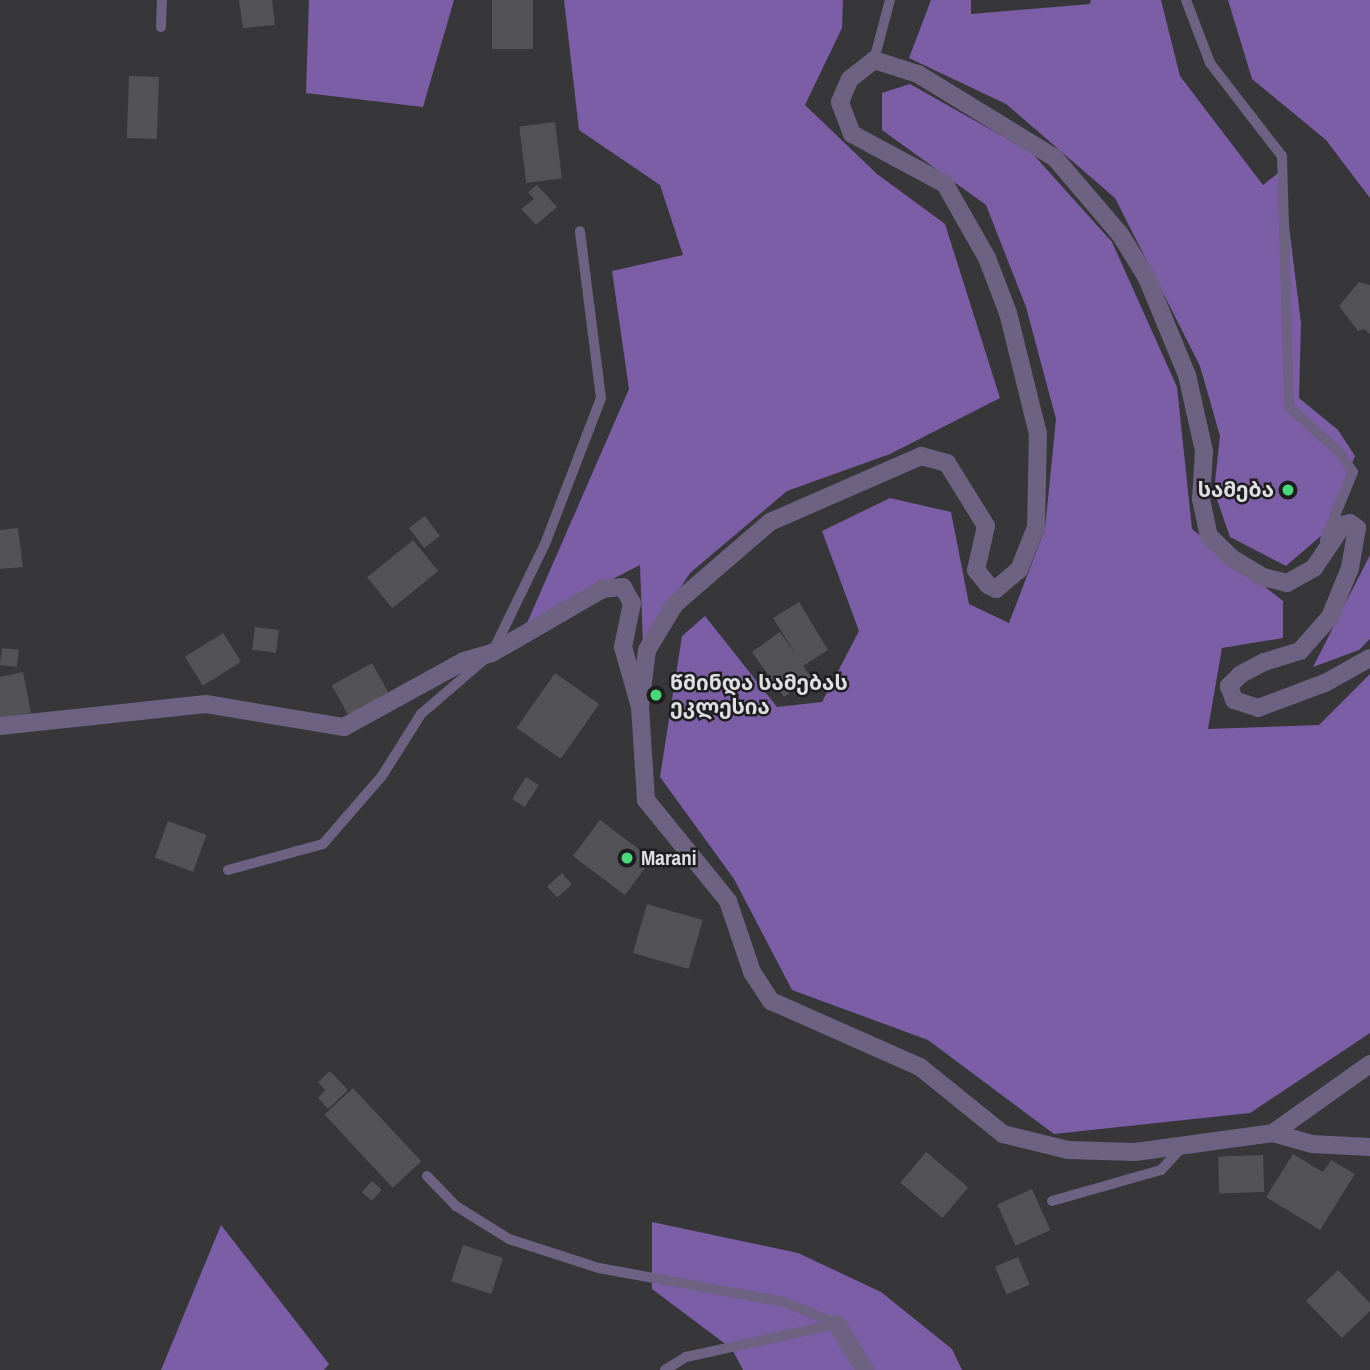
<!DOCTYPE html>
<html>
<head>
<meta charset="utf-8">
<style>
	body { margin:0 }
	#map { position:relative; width:1370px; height:1370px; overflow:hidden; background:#373639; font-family:"Archivo Narrow","Noto Sans Georgian",sans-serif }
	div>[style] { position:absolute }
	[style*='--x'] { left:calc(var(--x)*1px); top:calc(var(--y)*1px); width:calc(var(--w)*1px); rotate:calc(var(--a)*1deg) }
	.forest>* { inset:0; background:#7b5ea6 }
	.building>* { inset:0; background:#535256; transform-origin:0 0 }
	.service>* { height:10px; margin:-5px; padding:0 5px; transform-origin:5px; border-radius:5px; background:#6d6282 }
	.minor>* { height:18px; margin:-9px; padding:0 9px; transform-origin:9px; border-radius:9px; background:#6d6282 }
	.dots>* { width:19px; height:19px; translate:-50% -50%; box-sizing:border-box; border:4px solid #1e1d1f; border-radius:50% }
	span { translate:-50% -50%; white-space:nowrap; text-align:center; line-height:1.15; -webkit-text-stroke:5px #1e1d1f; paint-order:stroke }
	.poi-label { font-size:21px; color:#dfdfe1; font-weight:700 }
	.right { translate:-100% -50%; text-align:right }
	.left { translate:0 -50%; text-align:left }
</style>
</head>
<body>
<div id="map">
	<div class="forest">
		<div style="clip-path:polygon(309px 0,454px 0,423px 107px,306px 93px)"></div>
		<div style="clip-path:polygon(564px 0,843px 0,842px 28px,805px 105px,877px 174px,945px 224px,1000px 398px,890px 454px,787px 491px,690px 573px,643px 645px,640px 565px,527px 623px,629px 389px,612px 271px,683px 255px,660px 185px,579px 130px)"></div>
		<div style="clip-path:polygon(931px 0,971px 0,971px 14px,1090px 4px,1091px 0,1161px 0,1180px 76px,1263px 185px,1282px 170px,1301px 323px,1299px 398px,1338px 430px,1355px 456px,1322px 535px,1286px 566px,1230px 537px,1214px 491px,1220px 436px,1200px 366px,1115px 198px,1006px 104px,909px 58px)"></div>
		<div style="clip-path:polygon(1228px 0,1370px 0,1370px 198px,1326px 140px,1252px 79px)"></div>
		<div style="clip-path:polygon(910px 84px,1032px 153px,1112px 242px,1177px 387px,1192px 529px,1283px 601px,1283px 638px,1222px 648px,1208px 729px,1319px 725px,1370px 674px,1370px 1033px,1250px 1113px,1054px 1134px,928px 1040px,792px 990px,734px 879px,660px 777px,682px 636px,705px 616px,777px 707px,822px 702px,859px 631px,822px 531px,890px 498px,951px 512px,969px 604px,1009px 623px,1045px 529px,1056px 419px,1026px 307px,986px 205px,882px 130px,882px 93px)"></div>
		<div style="clip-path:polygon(1370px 555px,1370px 639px,1359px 650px,1313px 667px)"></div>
		<div style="clip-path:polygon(652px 1222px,798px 1253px,881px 1292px,952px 1349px,962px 1370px,743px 1370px,732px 1349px,652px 1289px)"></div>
		<div style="clip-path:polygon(221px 1225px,329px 1364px,324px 1370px,161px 1370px)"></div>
	</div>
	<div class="building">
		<div style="clip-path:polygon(239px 0,272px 0,275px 25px,243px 28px)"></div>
		<div style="left:492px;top:0;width:41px;height:49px"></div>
		<div style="left:129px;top:76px;width:30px;height:62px;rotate:2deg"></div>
		<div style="left:555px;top:122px;width:57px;height:36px;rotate:83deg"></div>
		<div style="clip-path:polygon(537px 185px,557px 207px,536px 225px,521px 209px,534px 199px,528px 192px)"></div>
		<div style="clip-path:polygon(1359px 282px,1370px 285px,1370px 334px,1364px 329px,1358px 331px,1339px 306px)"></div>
		<div style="left:425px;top:516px;width:25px;height:20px;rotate:53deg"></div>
		<div style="clip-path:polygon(18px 528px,23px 567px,0 569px,0 530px)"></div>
		<div style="left:413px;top:540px;width:40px;height:59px;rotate:51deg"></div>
		<div style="clip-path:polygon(799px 602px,828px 650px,803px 666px,812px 678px,784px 697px,752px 652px,780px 632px,797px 656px,773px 618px)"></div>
		<div style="left:255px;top:627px;width:24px;height:23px;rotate:7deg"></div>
		<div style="left:223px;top:633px;width:34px;height:45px;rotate:58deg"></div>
		<div style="left:2px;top:648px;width:17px;height:17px;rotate:7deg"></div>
		<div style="left:372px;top:663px;width:37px;height:46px;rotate:61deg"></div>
		<div style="clip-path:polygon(23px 672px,31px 713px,0 719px,0 677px)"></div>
		<div style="left:555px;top:673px;width:54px;height:67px;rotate:35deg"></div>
		<div style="left:526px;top:777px;width:15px;height:26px;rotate:32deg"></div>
		<div style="left:600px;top:820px;width:65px;height:45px;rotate:37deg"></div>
		<div style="left:168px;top:821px;width:41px;height:39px;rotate:20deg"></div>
		<div style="left:562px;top:873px;width:15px;height:20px;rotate:48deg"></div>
		<div style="left:647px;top:904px;width:58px;height:51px;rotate:16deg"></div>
		<div style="clip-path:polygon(330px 1071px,348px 1090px,328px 1109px,318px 1098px,325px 1090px,318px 1082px)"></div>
		<div style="left:353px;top:1088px;width:100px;height:39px;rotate:47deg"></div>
		<div style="left:926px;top:1152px;width:55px;height:40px;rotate:40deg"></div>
		<div style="clip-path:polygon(1293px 1154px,1323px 1172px,1331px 1160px,1355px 1174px,1320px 1230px,1266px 1197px)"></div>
		<div style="left:1263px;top:1155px;width:37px;height:45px;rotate:88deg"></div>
		<div style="left:372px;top:1181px;width:13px;height:15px;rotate:42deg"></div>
		<div style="left:1032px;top:1189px;width:45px;height:38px;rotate:66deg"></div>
		<div style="left:463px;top:1245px;width:42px;height:38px;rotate:18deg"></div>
		<div style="left:1018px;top:1257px;width:30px;height:25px;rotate:67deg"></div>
		<div style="clip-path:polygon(1338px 1270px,1370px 1303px,1370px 1311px,1342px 1338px,1306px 1301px)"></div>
	</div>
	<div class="service">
		<div style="--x:1186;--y:0;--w:67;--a:69.1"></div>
		<div style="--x:1210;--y:63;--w:118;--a:52.3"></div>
		<div style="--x:1282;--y:156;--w:251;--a:88.4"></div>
		<div style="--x:1289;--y:407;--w:67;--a:42"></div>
		<div style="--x:1339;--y:452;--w:24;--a:55"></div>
		<div style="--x:1353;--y:472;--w:74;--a:112.4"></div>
		<div style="--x:161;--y:27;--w:27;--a:-88"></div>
		<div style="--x:874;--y:60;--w:62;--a:-75.1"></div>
		<div style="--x:228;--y:870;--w:98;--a:-15.3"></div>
		<div style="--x:323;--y:844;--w:90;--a:-49.1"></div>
		<div style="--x:382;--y:776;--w:73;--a:-57.8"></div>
		<div style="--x:421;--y:714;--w:94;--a:-40.7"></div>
		<div style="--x:492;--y:653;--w:121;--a:-64.1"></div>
		<div style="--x:545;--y:544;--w:156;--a:-69"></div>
		<div style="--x:601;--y:398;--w:168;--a:-97.2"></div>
		<div style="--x:427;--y:1176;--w:42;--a:46"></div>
		<div style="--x:456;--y:1206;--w:62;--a:31.9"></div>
		<div style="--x:509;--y:1239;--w:95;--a:17.9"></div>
		<div style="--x:599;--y:1268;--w:188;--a:10.4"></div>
		<div style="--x:784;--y:1302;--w:57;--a:22.5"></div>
		<div style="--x:1052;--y:1201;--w:113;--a:-15.9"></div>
		<div style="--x:1161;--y:1170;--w:34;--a:-47"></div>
		<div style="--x:665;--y:1370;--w:25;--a:-32"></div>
		<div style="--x:686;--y:1357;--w:155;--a:-12.3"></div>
	</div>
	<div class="minor">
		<div style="--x:640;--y:707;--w:57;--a:-83"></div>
		<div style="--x:647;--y:650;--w:54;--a:-58.7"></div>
		<div style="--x:675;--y:604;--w:125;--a:-40.8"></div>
		<div style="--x:770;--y:522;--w:165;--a:-23.6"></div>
		<div style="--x:921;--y:456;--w:27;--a:15"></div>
		<div style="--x:947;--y:463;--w:74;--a:58.2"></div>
		<div style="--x:986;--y:526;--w:45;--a:102.8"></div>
		<div style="--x:976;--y:570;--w:19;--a:51"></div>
		<div style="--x:988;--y:585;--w:9;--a:27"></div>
		<div style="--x:996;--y:589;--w:30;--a:-40"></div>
		<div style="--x:1019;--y:570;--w:46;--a:-68.4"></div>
		<div style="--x:1036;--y:527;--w:93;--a:-88.8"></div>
		<div style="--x:1038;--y:434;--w:125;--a:-103.9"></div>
		<div style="--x:1008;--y:313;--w:59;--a:-110.9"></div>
		<div style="--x:987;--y:258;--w:85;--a:-119.6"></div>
		<div style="--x:945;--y:184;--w:106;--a:-151.7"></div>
		<div style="--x:852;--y:134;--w:34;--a:-111"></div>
		<div style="--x:840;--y:102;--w:25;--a:-67"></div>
		<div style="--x:850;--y:79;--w:31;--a:-38"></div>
		<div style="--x:874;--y:60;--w:46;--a:17.7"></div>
		<div style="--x:918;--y:74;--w:161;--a:31.5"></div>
		<div style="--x:1055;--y:158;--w:100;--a:49.5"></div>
		<div style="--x:1120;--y:234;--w:52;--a:58.5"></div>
		<div style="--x:1147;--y:278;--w:105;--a:67.6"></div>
		<div style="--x:1187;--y:375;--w:78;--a:77.4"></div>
		<div style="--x:1204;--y:451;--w:48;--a:93.6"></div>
		<div style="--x:1201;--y:499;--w:38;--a:78"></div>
		<div style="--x:1209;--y:536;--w:33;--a:44"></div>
		<div style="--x:1233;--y:559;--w:35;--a:31"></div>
		<div style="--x:1263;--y:577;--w:25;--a:14"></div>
		<div style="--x:1287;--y:583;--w:31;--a:-29"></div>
		<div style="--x:1314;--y:568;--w:52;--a:-56"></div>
		<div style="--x:1343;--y:525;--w:7;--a:-16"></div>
		<div style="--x:1350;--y:523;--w:9;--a:36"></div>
		<div style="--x:1357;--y:528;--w:41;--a:99.9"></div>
		<div style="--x:1350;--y:568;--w:53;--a:112.2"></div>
		<div style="--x:1330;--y:617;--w:45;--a:131.4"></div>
		<div style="--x:1300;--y:651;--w:38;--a:163"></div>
		<div style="--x:1264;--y:662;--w:27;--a:152"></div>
		<div style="--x:1240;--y:675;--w:16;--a:135"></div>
		<div style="--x:1229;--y:686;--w:15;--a:70"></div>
		<div style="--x:1234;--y:700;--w:25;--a:18"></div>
		<div style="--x:1258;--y:708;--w:72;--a:-20.5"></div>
		<div style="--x:1325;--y:683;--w:51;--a:-29.1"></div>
		<div style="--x:0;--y:726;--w:207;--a:-6.1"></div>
		<div style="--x:206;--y:704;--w:140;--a:9.5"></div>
		<div style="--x:344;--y:727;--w:137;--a:-28.8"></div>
		<div style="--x:464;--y:661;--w:29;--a:-16"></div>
		<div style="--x:492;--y:653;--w:128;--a:-30"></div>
		<div style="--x:603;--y:589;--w:20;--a:-6"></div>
		<div style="--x:623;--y:587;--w:18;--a:61"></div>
		<div style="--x:632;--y:603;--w:45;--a:101.6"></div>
		<div style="--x:623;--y:647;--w:62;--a:74.2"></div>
		<div style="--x:640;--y:707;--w:93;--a:86.3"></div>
		<div style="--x:646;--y:800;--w:130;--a:50.9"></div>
		<div style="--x:728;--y:901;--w:75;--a:71.3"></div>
		<div style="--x:752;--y:972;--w:35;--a:57"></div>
		<div style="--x:771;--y:1001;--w:163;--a:23.9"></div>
		<div style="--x:920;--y:1067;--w:107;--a:38.9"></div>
		<div style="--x:1003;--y:1134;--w:67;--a:13.8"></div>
		<div style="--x:1068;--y:1150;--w:67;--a:1.7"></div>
		<div style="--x:1135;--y:1152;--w:139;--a:-7.8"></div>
		<div style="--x:1273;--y:1133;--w:41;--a:15.8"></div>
		<div style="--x:1312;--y:1144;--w:58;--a:3"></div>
		<div style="--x:1273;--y:1133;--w:119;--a:-35.4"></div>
		<div style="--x:837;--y:1324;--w:54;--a:58.7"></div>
	</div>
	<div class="dots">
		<div style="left:1288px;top:490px;background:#48d779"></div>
		<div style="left:656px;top:695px;background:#48d779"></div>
		<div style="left:627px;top:858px;background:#48d779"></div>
	</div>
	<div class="poi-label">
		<span class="right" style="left:1274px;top:490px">სამება</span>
		<span class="left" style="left:670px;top:695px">წმინდა სამებას<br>ეკლესია</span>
		<span class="left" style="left:641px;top:858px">Marani</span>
	</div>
</div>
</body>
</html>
